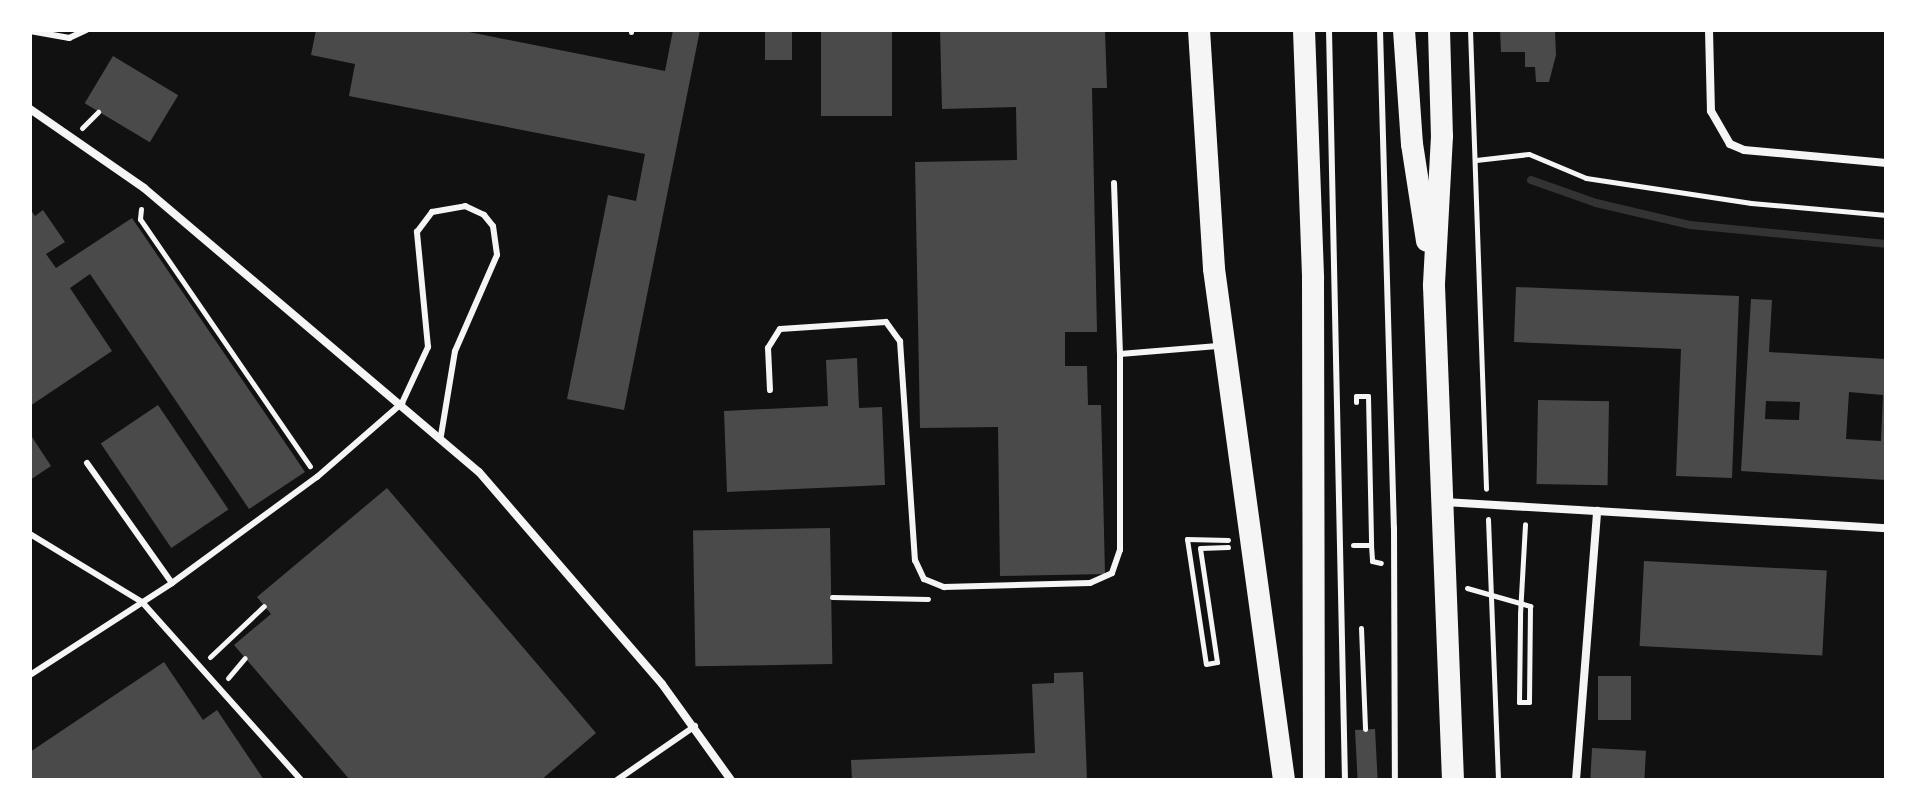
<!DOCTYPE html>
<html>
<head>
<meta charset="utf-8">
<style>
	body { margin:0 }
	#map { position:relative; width:1916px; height:810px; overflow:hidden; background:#111; font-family:Barlow,sans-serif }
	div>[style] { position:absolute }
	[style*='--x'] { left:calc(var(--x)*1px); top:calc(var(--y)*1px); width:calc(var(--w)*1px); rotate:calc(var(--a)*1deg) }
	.stream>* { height:8px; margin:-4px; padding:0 4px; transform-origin:4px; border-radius:4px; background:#333 }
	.building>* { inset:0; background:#4a4a4a; transform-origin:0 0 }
	.path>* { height:5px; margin:-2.5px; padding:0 2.5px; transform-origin:2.5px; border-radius:2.5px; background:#f5f5f5 }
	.service>* { height:6px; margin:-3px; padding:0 3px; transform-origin:3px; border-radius:3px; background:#f5f5f5 }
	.minor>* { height:8px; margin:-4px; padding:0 4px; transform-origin:4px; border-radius:4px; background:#f5f5f5 }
	.trunk>* { height:22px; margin:-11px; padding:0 11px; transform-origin:11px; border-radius:11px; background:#f5f5f5 }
	span { translate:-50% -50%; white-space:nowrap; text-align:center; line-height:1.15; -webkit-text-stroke:6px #fff; paint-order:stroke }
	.frame { position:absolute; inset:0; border:32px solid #fff; pointer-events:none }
</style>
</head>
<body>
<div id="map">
	<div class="stream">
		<div style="--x:1531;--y:180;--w:69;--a:19.5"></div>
		<div style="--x:1596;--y:203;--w:97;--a:13.2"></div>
		<div style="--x:1690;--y:225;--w:197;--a:5.5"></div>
	</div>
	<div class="building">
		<div style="clip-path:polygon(316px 30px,459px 30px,665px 71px,673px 30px,700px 30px,624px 410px,567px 399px,608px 195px,636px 201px,645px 154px,349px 96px,355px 64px,311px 55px)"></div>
		<div style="left:765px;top:30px;width:27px;height:30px"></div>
		<div style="left:821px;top:30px;width:71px;height:86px"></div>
		<div style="clip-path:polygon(940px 30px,1105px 30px,1107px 88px,1092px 88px,1097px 332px,1065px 332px,1065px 366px,1087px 366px,1088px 405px,1101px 405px,1105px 574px,1000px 576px,998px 427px,920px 428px,915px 162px,1017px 160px,1016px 107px,942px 109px)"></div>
		<div style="clip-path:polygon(1500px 30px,1555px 31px,1556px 55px,1549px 82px,1536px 82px,1535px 67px,1525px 67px,1525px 52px,1501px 52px)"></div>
		<div style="left:113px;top:56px;width:76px;height:55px;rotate:31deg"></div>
		<div style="clip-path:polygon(30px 209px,35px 216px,43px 210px,65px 242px,46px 254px,56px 268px,132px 218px,305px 472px,249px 509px,90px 274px,70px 288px,112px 351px,30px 406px)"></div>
		<div style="clip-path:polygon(1516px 287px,1739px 296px,1732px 478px,1676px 476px,1681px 349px,1514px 342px)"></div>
		<div style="clip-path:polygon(evenodd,1751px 299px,1772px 300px,1769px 352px,1886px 359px,1886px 480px,1741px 471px,1751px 299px,1849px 392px,1883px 395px,1881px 441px,1846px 439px,1849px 392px,1751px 299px,1766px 401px,1800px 402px,1799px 420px,1765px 419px,1766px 401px)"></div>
		<div style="clip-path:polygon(857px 358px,859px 408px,882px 407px,885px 485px,727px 492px,724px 411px,828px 406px,826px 360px)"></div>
		<div style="left:1538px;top:400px;width:71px;height:84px;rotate:1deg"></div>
		<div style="left:158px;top:405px;width:126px;height:69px;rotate:56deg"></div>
		<div style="clip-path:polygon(30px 434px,51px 466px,30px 480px)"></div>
		<div style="clip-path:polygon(387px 488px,596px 733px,541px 780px,350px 780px,234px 645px,271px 614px,257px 597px)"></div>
		<div style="left:830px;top:528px;width:136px;height:137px;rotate:89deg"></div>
		<div style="left:1644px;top:561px;width:183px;height:85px;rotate:3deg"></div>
		<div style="clip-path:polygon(164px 662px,203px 720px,217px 710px,264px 780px,30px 780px,30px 752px)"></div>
		<div style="clip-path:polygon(1083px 672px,1087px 780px,852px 780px,851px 760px,1035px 753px,1032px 684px,1054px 683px,1054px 673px)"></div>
		<div style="left:1598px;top:676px;width:33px;height:44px"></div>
		<div style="left:1375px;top:729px;width:51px;height:20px;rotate:87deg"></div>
		<div style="left:1592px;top:748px;width:54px;height:32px;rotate:3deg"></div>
	</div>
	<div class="path">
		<div style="--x:1470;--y:30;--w:459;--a:88"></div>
		<div style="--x:631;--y:32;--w:2;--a:-90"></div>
		<div style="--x:82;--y:128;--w:23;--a:-45"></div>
		<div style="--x:1476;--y:160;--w:53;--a:-6.5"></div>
		<div style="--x:1529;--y:154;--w:62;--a:22.8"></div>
		<div style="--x:1586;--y:178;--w:167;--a:8.6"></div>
		<div style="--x:1751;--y:203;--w:136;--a:5.1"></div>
		<div style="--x:141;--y:209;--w:10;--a:96"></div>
		<div style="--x:140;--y:219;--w:300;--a:55.5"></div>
		<div style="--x:1356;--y:402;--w:6;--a:-90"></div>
		<div style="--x:1356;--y:396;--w:12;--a:0"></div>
		<div style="--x:1368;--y:396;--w:149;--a:88.8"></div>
		<div style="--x:1488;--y:519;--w:261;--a:87.8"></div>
		<div style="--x:1228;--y:540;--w:41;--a:-178.6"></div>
		<div style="--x:1187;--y:539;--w:126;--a:81.4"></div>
		<div style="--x:1206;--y:664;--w:11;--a:-10"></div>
		<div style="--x:1217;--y:662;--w:115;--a:-98.5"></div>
		<div style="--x:1200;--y:548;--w:28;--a:-2"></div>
		<div style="--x:1353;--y:545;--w:18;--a:0"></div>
		<div style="--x:1371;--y:545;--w:16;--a:86"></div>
		<div style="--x:1372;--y:561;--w:9;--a:13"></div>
		<div style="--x:1467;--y:588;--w:66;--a:15.9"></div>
		<div style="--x:1530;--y:606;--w:96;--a:90.6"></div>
		<div style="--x:1529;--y:702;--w:10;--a:180"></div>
		<div style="--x:1519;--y:702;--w:88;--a:-89.3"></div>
		<div style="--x:1520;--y:614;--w:90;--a:-86.8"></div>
		<div style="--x:832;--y:597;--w:96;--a:1.2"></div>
		<div style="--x:1361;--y:628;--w:101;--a:87.7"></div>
		<div style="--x:210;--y:657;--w:74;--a:-43.4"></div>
		<div style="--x:228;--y:678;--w:26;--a:-50"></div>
	</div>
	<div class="service">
		<div style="--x:1329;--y:30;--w:750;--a:88.78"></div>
		<div style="--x:1380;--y:30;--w:498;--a:88.4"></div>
		<div style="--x:1394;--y:528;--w:252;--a:89.8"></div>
		<div style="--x:30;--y:31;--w:40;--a:10"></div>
		<div style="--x:69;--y:38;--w:19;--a:-25"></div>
		<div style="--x:1114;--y:183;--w:171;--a:88"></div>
		<div style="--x:770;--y:390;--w:42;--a:-92.7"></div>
		<div style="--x:768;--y:348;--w:22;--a:-58"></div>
		<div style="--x:780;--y:329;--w:106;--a:-3.8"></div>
		<div style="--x:886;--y:322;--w:24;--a:54"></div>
		<div style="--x:900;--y:341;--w:220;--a:86.1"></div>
		<div style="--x:915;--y:560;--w:21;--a:65"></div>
		<div style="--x:924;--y:579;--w:22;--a:22"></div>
		<div style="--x:944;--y:587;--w:146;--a:-1.6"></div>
		<div style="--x:1090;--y:583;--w:24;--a:-24"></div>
		<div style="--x:1112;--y:573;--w:24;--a:-71"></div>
		<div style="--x:1120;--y:550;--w:196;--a:-90"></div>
		<div style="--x:1120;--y:354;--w:98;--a:-4.7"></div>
		<div style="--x:87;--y:463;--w:147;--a:54.7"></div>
		<div style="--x:30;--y:534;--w:131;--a:31.3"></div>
		<div style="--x:142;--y:602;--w:239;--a:48.2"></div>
		<div style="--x:30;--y:675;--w:169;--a:-32.9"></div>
		<div style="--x:172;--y:583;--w:180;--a:-36.2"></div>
		<div style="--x:317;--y:477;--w:113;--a:-41"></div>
		<div style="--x:402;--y:403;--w:62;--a:-65.1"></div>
		<div style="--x:428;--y:347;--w:116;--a:-95.5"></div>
		<div style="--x:417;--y:232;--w:25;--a:-53"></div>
		<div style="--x:432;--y:212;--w:34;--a:-10"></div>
		<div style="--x:465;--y:206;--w:21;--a:25"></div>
		<div style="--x:484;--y:215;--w:14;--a:51"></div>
		<div style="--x:493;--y:226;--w:29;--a:82"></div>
		<div style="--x:497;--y:255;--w:105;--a:113.6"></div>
		<div style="--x:455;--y:351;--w:86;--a:99.4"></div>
		<div style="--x:617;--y:780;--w:95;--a:-34.7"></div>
	</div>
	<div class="minor">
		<div style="--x:1709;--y:30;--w:81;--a:88.6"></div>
		<div style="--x:1711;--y:111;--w:38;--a:60"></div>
		<div style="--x:1730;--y:144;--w:15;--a:23"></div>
		<div style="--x:1744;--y:150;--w:143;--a:5.2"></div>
		<div style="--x:30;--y:109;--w:139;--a:34.7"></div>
		<div style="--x:144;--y:188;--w:439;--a:40.3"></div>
		<div style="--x:479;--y:472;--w:280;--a:49.2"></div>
		<div style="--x:662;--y:684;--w:118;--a:54.3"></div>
		<div style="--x:1444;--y:502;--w:443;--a:3.4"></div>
		<div style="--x:1576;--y:780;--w:270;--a:-85.5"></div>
	</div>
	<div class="trunk">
		<div style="--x:1199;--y:30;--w:239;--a:86.4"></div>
		<div style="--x:1214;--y:269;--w:516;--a:82.2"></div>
		<div style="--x:1304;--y:30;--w:249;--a:87.9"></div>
		<div style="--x:1313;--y:279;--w:501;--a:89.89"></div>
		<div style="--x:1404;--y:30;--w:114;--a:86"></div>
		<div style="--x:1412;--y:144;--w:98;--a:81.2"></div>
		<div style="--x:1439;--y:30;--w:106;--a:88.4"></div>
		<div style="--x:1442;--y:136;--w:150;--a:93.1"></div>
		<div style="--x:1434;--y:286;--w:494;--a:87.8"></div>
	</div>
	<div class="frame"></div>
</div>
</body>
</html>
